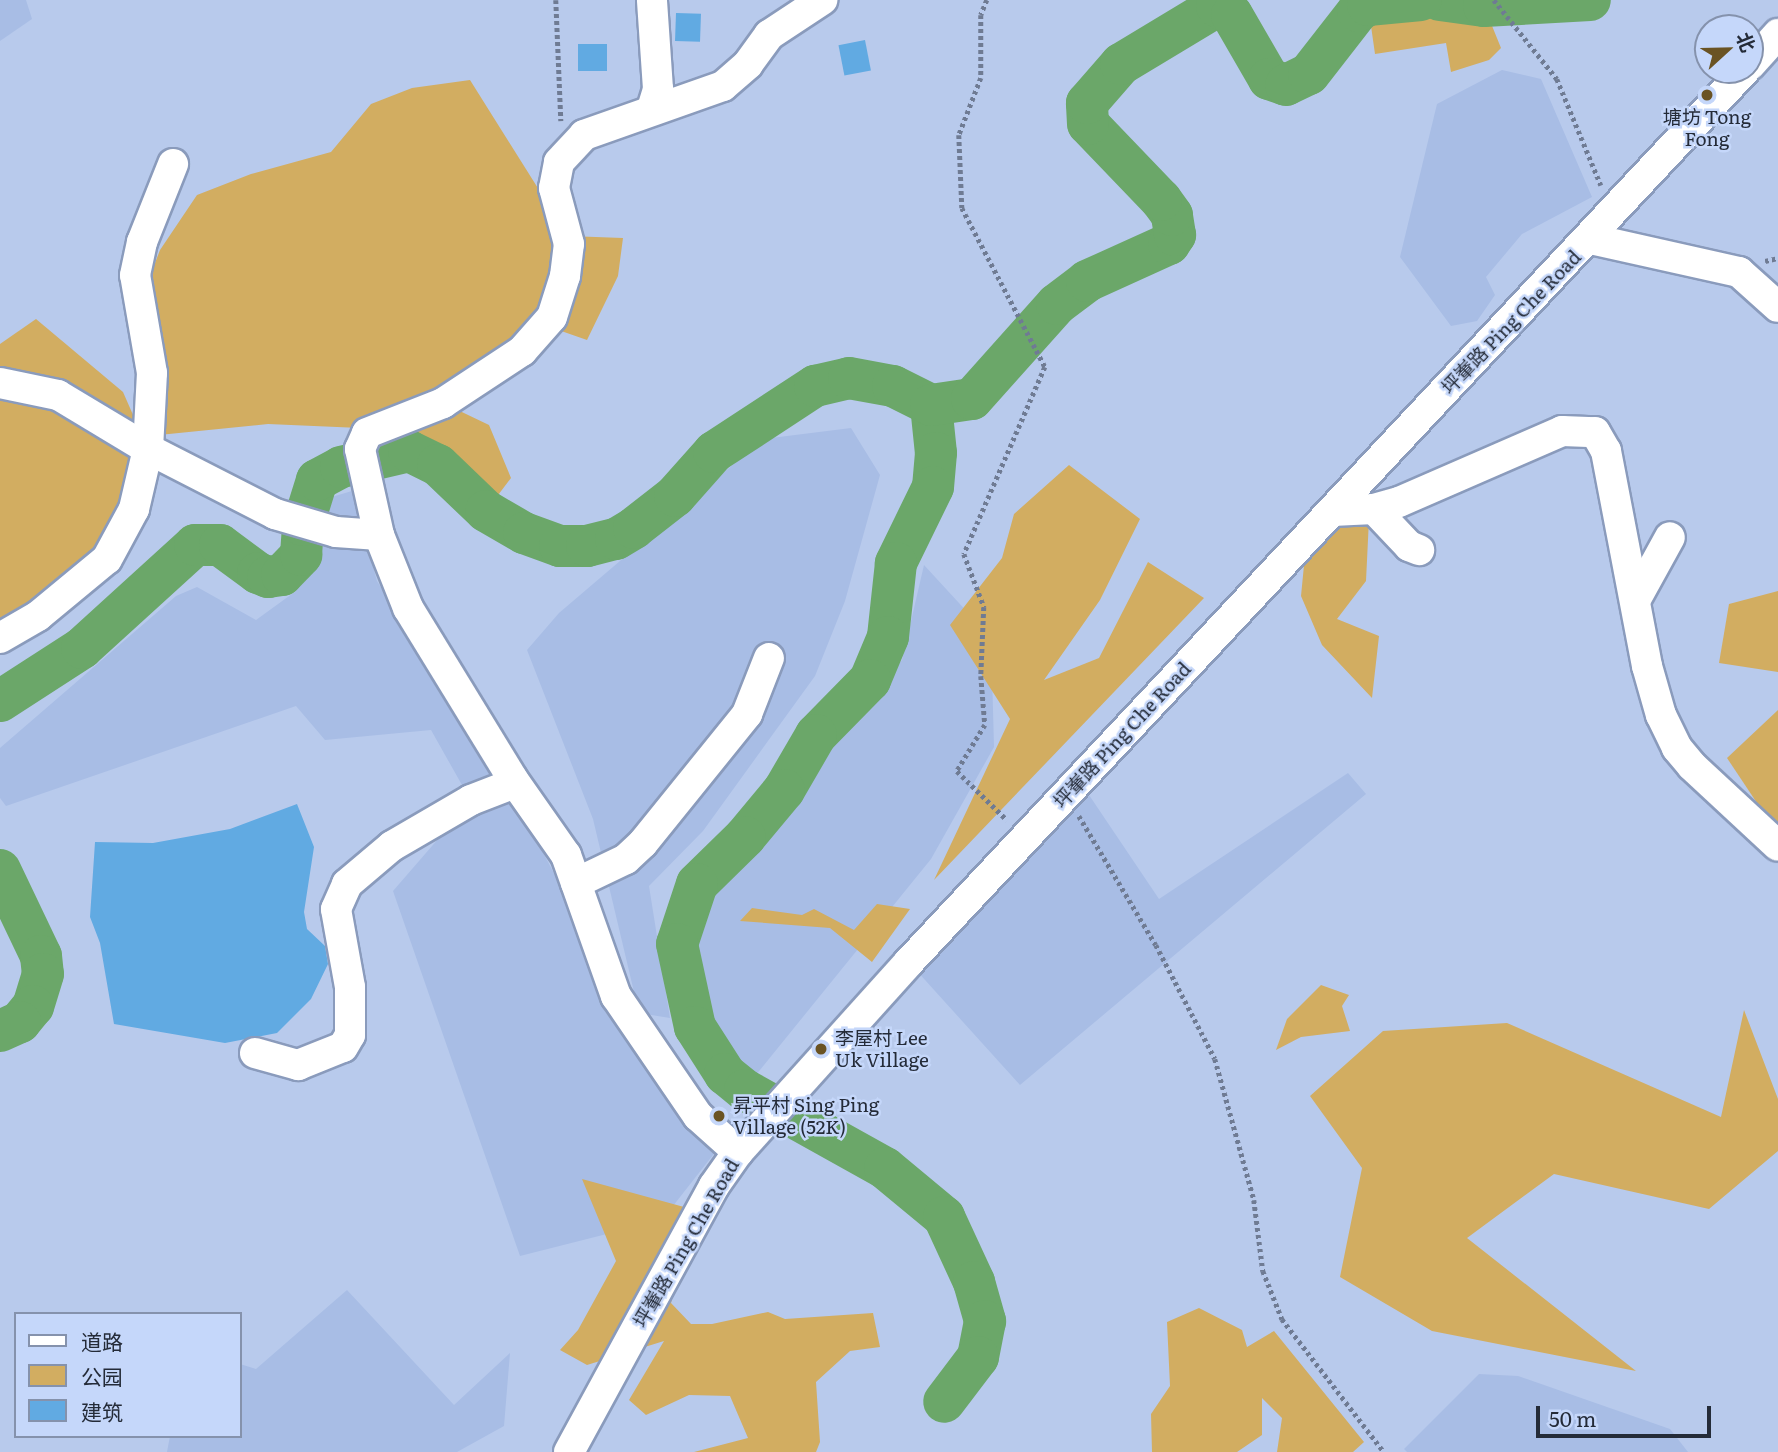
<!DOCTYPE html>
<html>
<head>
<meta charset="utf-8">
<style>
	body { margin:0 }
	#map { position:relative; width:1778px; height:1452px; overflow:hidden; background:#b8caec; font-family:Literata,"Noto Sans SC",serif }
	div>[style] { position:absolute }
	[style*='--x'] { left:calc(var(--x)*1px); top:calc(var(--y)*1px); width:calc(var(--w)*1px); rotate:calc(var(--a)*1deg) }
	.built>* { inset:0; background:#a8bde5 }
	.green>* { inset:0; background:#d2ad61 }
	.river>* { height:42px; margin:-21px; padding:0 21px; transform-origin:21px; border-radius:21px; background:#6ba769 }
	.building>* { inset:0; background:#61aae2; transform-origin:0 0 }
	.path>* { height:4.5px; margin-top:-2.25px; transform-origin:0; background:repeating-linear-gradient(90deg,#6f7b93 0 3.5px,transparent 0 7px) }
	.roads { filter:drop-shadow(2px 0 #8a9bbc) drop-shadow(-2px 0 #8a9bbc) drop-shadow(0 2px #8a9bbc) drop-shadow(0 -2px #8a9bbc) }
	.minor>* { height:30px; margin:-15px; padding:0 15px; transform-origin:15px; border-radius:15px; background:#fff }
	.dots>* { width:19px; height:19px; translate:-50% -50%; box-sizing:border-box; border:4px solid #c5d7fa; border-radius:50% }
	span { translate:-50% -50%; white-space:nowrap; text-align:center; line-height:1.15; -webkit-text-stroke:5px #c5d7fa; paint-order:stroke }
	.poi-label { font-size:19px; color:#242b38 }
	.left { translate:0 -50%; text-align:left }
	.street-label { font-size:19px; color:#242b38 }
	.legend { position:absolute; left:14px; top:1312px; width:228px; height:126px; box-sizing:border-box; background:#c5d7fa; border:2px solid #8592ac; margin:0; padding:9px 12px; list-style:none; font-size:21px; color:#242b38 }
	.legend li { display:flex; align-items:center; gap:14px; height:35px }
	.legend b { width:35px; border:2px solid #8592ac }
	.north { position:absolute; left:1694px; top:14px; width:70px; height:70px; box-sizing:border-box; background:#c5d7fa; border:2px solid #8592ac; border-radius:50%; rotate:68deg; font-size:19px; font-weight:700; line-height:28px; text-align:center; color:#242b38 }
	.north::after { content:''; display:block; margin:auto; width:24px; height:32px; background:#6a5323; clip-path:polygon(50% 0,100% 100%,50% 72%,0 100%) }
	.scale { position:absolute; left:1536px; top:1406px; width:175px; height:32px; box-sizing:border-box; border:4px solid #242b38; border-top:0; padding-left:9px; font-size:21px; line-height:24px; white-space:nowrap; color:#242b38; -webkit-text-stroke:5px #c5d7fa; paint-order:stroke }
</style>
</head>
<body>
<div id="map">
	<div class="built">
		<div style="clip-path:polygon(0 0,26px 0,32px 19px,0 41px)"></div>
		<div style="clip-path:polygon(1502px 70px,1541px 79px,1592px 197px,1522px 234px,1486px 277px,1495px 295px,1477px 321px,1451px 326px,1400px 257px,1437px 104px)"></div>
		<div style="clip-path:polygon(851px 428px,880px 475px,845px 601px,815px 676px,703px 831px,649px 886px,670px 1018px,639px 1013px,593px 819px,527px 650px,559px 613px,763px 439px)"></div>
		<div style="clip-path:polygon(352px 491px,377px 581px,537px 841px,612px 984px,720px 1146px,662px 1220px,520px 1256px,393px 891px,471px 801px,431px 730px,325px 740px,296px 706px,6px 806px,0 798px,0 748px,176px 596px,197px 587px,256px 620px,296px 591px,298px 507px)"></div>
		<div style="clip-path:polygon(924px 565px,970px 615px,992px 673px,994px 747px,931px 859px,751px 1081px,710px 1027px,690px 943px,710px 901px,797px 807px,845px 727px,902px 660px)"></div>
		<div style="clip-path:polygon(1348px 773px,1366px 794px,1020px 1085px,916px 970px,1087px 792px,1159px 899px)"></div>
		<div style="clip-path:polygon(347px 1290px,454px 1405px,510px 1353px,504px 1426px,457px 1452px,167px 1452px,170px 1436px,240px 1436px,240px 1364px,256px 1369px)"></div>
		<div style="clip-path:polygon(1479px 1374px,1518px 1376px,1670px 1429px,1688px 1452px,1407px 1452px,1404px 1449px)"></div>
	</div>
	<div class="green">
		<div style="clip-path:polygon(1440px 0,1484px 6px,1501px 48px,1489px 60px,1451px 72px,1446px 43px,1375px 54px,1368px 5px)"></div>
		<div style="clip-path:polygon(470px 80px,568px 236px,623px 238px,618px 276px,587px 340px,544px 325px,443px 403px,489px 425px,511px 478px,486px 511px,425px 456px,409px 451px,376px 457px,360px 428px,268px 424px,149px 436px,140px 302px,160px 250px,197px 195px,251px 174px,331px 152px,371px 104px,412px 88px)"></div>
		<div style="clip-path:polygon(36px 319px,123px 392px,148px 449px,97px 567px,0 636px,0 344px)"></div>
		<div style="clip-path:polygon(1069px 465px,1140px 519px,1100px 600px,1044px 680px,1099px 658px,1148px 562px,1204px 598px,934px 880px,1010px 719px,950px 625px,1002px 558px,1014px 514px)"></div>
		<div style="clip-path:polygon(1369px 519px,1366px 581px,1337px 619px,1379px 636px,1372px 698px,1322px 645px,1301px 596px,1305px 555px,1339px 521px)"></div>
		<div style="clip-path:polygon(1778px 591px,1778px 672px,1719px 663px,1729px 604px)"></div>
		<div style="clip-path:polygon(1778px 710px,1778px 823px,1759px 806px,1727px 758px)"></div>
		<div style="clip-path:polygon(877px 904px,910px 909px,872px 962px,830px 928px,740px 921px,752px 908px,802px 915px,814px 909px,854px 930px)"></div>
		<div style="clip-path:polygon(1321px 985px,1349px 995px,1342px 1006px,1350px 1031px,1301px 1037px,1276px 1050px,1287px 1019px)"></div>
		<div style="clip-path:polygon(1744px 1010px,1778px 1099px,1778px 1151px,1709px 1209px,1554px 1174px,1467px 1238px,1636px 1371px,1432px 1331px,1340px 1277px,1362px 1168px,1310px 1096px,1383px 1031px,1507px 1023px,1721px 1117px)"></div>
		<div style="clip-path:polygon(582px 1179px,695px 1210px,671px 1303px,691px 1324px,712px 1324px,768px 1312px,785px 1319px,873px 1313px,880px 1347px,850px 1351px,816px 1382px,820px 1442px,816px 1452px,694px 1452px,748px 1438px,730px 1396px,689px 1395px,646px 1415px,629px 1400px,664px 1341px,587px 1365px,560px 1350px,578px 1330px,616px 1261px)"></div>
		<div style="clip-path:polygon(1199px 1308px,1242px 1330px,1247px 1347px,1274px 1331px,1364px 1442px,1353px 1452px,1277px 1452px,1282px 1418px,1262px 1398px,1262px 1435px,1237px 1452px,1152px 1452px,1151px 1414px,1170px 1386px,1167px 1322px)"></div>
	</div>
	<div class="river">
		<div style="--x:1440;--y:0;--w:44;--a:7.8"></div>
		<div style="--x:1484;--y:6;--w:106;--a:-3.2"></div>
		<div style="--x:931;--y:405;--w:48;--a:84.1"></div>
		<div style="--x:936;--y:453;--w:34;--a:95"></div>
		<div style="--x:933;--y:487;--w:85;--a:116"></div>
		<div style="--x:896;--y:563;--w:74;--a:96.2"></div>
		<div style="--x:888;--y:637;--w:47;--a:112.7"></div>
		<div style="--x:870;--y:680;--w:77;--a:134.5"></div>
		<div style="--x:816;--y:735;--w:64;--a:120.2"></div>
		<div style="--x:784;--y:790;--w:61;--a:129.7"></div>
		<div style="--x:745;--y:837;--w:67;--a:135.6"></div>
		<div style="--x:697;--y:884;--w:63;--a:108.4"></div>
		<div style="--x:677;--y:944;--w:85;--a:77.8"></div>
		<div style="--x:695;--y:1027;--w:56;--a:57.4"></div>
		<div style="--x:725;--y:1074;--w:26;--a:39"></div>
		<div style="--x:745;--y:1090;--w:160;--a:29.1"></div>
		<div style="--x:885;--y:1168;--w:77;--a:39.7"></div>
		<div style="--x:944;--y:1217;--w:72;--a:65.2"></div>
		<div style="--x:974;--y:1282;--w:41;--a:74.2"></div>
		<div style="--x:985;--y:1321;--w:37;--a:101"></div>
		<div style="--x:978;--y:1357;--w:56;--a:127.1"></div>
		<div style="--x:0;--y:701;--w:98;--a:-32.9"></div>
		<div style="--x:82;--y:648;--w:153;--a:-42.3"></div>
		<div style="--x:195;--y:545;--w:25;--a:0"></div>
		<div style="--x:220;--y:545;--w:47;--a:36.4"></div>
		<div style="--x:258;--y:573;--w:11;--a:22"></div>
		<div style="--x:268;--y:577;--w:14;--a:-8"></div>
		<div style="--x:282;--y:575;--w:28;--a:-46"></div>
		<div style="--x:301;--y:555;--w:30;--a:-86"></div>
		<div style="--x:303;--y:525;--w:47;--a:-72.7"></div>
		<div style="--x:317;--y:480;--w:27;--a:-28"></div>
		<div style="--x:341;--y:467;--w:70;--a:-13.2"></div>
		<div style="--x:409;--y:451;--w:32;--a:26"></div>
		<div style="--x:438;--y:465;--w:66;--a:43.8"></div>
		<div style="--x:486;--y:511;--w:44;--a:30.1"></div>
		<div style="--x:524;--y:533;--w:38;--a:20"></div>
		<div style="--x:560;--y:546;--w:27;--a:0"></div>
		<div style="--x:587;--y:546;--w:30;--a:-14"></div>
		<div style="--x:616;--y:539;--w:21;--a:-31"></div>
		<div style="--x:634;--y:528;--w:52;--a:-38"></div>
		<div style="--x:675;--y:496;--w:59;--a:-48.4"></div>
		<div style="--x:714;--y:452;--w:121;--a:-33.2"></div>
		<div style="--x:815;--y:386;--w:35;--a:-13"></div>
		<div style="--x:849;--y:378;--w:45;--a:10.3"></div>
		<div style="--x:893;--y:386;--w:42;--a:26.6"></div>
		<div style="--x:931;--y:405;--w:41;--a:-8.3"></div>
		<div style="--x:972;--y:399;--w:127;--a:-48.2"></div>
		<div style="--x:1057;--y:304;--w:38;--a:-37"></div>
		<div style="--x:1087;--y:281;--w:90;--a:-24.3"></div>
		<div style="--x:1169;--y:244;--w:11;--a:-56"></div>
		<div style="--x:1175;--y:235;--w:20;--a:-99"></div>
		<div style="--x:1172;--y:215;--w:19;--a:-126"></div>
		<div style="--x:1161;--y:200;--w:105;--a:-133.8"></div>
		<div style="--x:1088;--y:124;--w:21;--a:-93"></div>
		<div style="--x:1087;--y:103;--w:52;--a:-48.9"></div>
		<div style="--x:1121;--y:64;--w:112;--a:-31.1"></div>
		<div style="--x:1217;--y:6;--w:17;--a:31"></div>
		<div style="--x:1232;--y:15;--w:74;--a:60"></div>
		<div style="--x:1269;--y:79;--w:18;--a:19"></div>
		<div style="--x:1286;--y:85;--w:25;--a:-26"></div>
		<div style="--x:1309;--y:74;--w:80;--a:-52.1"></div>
		<div style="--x:1358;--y:11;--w:12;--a:-31"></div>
		<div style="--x:1368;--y:5;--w:53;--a:-5.4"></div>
		<div style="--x:0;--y:870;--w:95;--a:64.5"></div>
		<div style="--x:41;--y:956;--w:18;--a:84"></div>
		<div style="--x:43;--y:974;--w:34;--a:107"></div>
		<div style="--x:33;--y:1006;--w:21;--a:129"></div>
		<div style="--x:20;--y:1022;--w:22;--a:156"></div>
	</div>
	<div class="building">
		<div style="left:676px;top:13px;width:25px;height:28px;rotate:2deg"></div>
		<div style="left:865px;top:40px;width:31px;height:27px;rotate:79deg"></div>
		<div style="left:607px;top:44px;width:27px;height:29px;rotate:90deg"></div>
		<div style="clip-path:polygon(297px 804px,314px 847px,304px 912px,307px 929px,325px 946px,328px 964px,311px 999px,277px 1033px,225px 1043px,114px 1024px,100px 943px,90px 917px,95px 842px,153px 843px,230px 829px)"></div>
	</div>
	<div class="path">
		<div style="--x:556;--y:0;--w:121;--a:87.6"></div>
		<div style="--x:987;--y:0;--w:16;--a:112"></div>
		<div style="--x:981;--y:15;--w:63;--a:90"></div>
		<div style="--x:981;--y:78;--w:61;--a:111.1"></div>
		<div style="--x:959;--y:135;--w:73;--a:87.6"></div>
		<div style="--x:962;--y:208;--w:179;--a:62.4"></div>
		<div style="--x:1045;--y:367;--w:204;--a:113.4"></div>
		<div style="--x:964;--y:554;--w:57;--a:69.3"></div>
		<div style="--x:984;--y:607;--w:69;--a:92.5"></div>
		<div style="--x:981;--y:676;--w:49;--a:85.3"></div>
		<div style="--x:985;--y:725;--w:54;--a:121.3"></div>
		<div style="--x:957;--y:771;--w:70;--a:44.4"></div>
		<div style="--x:1494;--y:0;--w:101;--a:51.4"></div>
		<div style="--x:1557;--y:79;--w:115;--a:67.5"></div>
		<div style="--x:1765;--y:261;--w:13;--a:-13"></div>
		<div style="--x:1079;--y:816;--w:150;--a:59.2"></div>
		<div style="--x:1156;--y:945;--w:128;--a:62.6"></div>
		<div style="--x:1215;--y:1059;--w:146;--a:74.5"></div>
		<div style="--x:1254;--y:1200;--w:72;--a:82.8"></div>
		<div style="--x:1263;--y:1271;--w:52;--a:68.4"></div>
		<div style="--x:1282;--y:1319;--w:168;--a:52.5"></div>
	</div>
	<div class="roads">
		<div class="minor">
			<div style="--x:1750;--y:65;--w:42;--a:-47.9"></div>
			<div style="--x:652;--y:109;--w:21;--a:-73"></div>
			<div style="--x:658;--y:89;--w:89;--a:-93.9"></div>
			<div style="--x:1591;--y:239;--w:152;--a:12.6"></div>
			<div style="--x:1739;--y:272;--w:52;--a:41.9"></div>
			<div style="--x:0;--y:383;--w:59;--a:11.7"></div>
			<div style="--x:58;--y:395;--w:105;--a:31"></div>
			<div style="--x:148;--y:449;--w:143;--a:27.1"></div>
			<div style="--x:275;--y:514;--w:64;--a:16.4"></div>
			<div style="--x:336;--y:532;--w:43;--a:4"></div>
			<div style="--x:379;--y:535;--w:79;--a:68.3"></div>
			<div style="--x:408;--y:608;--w:199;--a:58.5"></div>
			<div style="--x:512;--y:778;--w:94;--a:55"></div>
			<div style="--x:566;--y:855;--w:150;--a:70.5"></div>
			<div style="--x:616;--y:996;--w:145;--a:55.7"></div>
			<div style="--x:698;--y:1116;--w:54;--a:42"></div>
			<div style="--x:1374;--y:509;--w:51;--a:46.6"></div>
			<div style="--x:1409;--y:546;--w:11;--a:22"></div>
			<div style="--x:1332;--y:511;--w:42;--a:-2.7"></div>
			<div style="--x:1374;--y:509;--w:26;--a:-16"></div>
			<div style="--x:1399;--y:502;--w:178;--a:-23.5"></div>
			<div style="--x:1562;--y:431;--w:33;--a:2"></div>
			<div style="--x:1595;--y:432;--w:22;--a:60"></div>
			<div style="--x:1606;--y:451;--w:219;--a:79.2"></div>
			<div style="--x:1647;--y:666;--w:51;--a:74.1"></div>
			<div style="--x:1661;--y:715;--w:37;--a:64"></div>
			<div style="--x:1677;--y:748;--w:23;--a:50"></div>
			<div style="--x:1692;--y:766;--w:117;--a:42.9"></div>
			<div style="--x:379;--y:535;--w:88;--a:-102.5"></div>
			<div style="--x:360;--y:449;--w:17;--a:-66"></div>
			<div style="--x:367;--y:433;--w:82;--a:-21.5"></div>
			<div style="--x:443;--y:403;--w:95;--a:-33.4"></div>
			<div style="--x:522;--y:351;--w:45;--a:-48.6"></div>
			<div style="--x:552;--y:317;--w:43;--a:-72.4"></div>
			<div style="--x:565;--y:276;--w:32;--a:-83"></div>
			<div style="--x:569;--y:244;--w:58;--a:-105"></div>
			<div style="--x:554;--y:188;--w:26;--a:-79"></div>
			<div style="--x:559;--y:162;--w:37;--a:-47"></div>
			<div style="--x:584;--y:135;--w:147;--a:-19.4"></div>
			<div style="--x:723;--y:86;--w:33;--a:-41"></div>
			<div style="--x:748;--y:64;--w:36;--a:-54"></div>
			<div style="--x:769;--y:35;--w:64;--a:-33.4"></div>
			<div style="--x:1637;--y:597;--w:68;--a:-61.2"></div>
			<div style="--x:0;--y:638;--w:44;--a:-30.1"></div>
			<div style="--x:38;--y:616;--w:89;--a:-39.6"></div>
			<div style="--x:107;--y:559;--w:57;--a:-61.6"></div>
			<div style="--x:134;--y:509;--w:62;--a:-76.9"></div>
			<div style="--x:148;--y:449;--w:76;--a:-87"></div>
			<div style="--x:152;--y:373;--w:99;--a:-99.8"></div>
			<div style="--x:135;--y:275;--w:34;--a:-78"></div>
			<div style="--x:142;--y:242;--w:84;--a:-68.3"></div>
			<div style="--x:576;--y:883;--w:55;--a:-25.6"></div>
			<div style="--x:626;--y:859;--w:23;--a:-43"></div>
			<div style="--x:643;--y:843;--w:166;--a:-51.1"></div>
			<div style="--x:747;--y:714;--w:60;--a:-68.6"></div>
			<div style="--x:255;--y:1053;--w:45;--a:15.6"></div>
			<div style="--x:298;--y:1065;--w:48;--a:-21.8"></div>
			<div style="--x:343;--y:1047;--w:14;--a:-60"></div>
			<div style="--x:350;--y:1035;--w:48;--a:-90"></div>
			<div style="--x:350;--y:987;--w:79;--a:-100.2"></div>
			<div style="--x:336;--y:909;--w:27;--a:-66"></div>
			<div style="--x:347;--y:884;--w:59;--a:-40.2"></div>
			<div style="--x:392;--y:846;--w:91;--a:-30.2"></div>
			<div style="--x:471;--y:800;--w:47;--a:-21.1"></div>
			<div style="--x:569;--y:1452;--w:303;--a:-61.4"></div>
			<div style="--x:714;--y:1186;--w:42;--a:-54.8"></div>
			<div style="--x:738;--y:1152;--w:256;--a:-48"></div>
			<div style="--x:909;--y:962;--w:1223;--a:-46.86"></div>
		</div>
	</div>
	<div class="dots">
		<div style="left:1707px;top:95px;background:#6a5323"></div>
		<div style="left:821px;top:1049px;background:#6a5323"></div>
		<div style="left:719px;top:1116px;background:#6a5323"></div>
	</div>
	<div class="poi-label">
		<span style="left:1707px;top:128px">塘坊 Tong<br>Fong</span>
		<span class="left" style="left:835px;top:1049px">李屋村 Lee<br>Uk Village</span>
		<span class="left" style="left:733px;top:1116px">昇平村 Sing Ping<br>Village (52K)</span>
	</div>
	<div class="street-label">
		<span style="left:1511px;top:322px;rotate:-46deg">坪輋路 Ping Che Road</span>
		<span style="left:1122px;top:735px;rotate:-47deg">坪輋路 Ping Che Road</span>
		<span style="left:686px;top:1243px;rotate:-60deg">坪輋路 Ping Che Road</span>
	</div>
	<ul class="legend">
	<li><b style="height:9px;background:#fff"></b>道路</li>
	<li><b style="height:19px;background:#d2ad61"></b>公园</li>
	<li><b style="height:19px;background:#61aae2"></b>建筑</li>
	</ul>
	<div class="north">北</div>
	<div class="scale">50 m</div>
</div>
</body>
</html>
